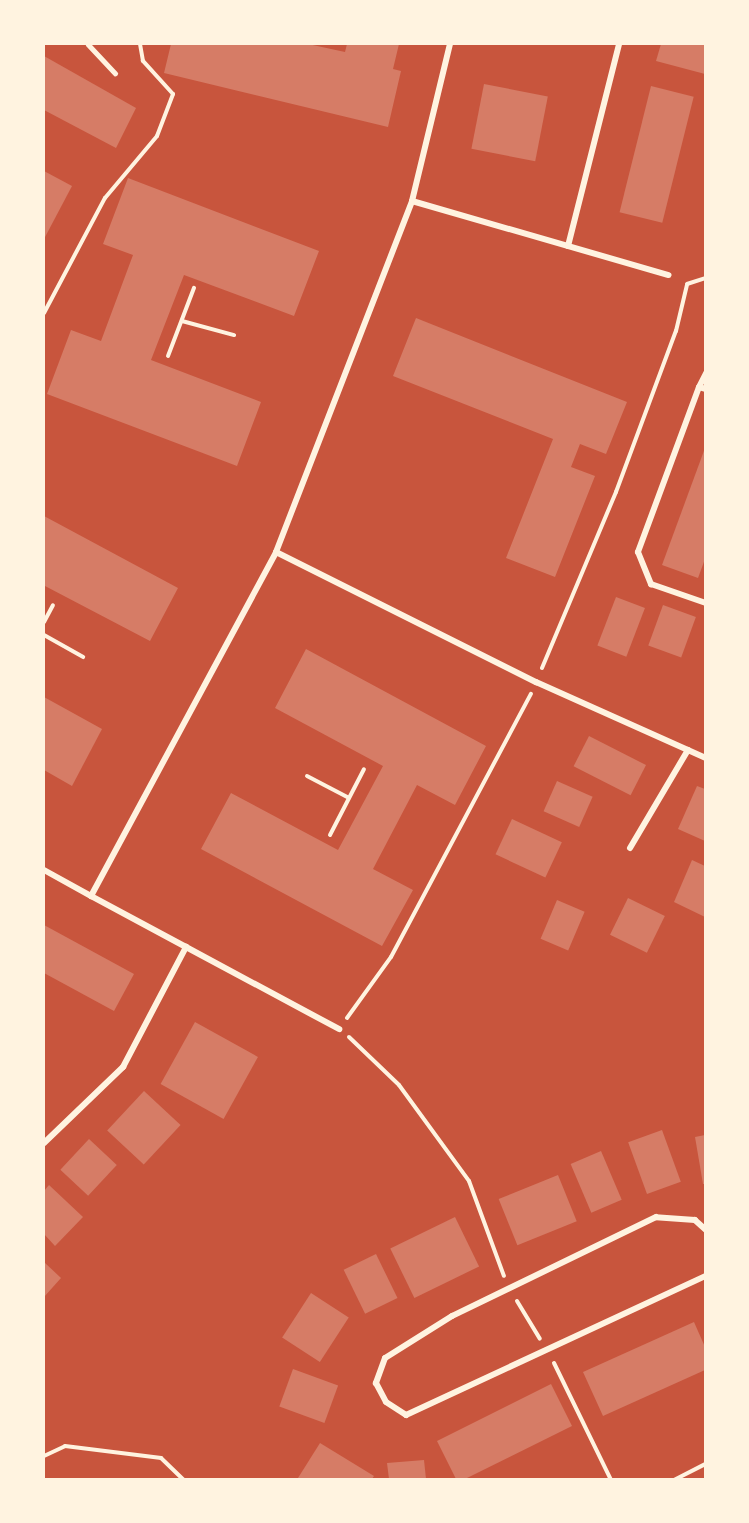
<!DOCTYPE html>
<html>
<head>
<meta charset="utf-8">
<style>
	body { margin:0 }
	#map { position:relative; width:749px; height:1523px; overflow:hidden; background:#c8553d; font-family:Jost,sans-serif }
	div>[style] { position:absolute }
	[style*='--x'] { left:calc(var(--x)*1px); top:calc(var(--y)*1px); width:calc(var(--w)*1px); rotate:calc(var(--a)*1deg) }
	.building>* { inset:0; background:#d67c66; transform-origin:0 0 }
	.path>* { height:4px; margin:-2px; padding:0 2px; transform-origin:2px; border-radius:2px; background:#fff3e0 }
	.service>* { height:4.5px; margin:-2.25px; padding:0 2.25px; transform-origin:2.25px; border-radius:2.25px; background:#fff3e0 }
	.minor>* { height:6px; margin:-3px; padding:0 3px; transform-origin:3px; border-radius:3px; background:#fff3e0 }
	span { translate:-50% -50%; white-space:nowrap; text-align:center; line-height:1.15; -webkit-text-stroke:6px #fff3e0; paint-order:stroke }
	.frame { position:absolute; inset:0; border:45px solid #fff3e0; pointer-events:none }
</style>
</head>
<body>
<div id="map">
	<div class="building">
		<div style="clip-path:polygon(171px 44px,308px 44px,345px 52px,347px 44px,399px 44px,393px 69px,401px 71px,388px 127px,164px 73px)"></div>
		<div style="clip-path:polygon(661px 44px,705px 44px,705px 74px,656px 61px)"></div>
		<div style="clip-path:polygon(44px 56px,136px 108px,116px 148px,44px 110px)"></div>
		<div style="left:484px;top:84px;width:65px;height:66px;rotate:11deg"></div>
		<div style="left:651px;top:86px;width:44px;height:130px;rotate:14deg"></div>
		<div style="clip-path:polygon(44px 171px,72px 186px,44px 239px)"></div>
		<div style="clip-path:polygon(128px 178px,319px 251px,294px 316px,184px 275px,151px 360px,261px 402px,237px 466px,47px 394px,71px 330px,101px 341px,133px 255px,103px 244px)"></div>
		<div style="clip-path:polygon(416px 318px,627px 402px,606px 454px,580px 444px,571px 467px,595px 476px,555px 577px,506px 558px,553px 439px,393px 376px)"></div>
		<div style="clip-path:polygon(705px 448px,705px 559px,698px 578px,662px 565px)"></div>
		<div style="clip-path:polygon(44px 516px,178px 588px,150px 641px,45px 586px,44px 589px)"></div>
		<div style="left:616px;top:597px;width:31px;height:52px;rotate:21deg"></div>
		<div style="left:663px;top:605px;width:35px;height:43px;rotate:20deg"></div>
		<div style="clip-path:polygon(306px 649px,486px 746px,455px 805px,417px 785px,373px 869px,413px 890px,382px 946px,201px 849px,231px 793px,338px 850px,383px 766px,275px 708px)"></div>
		<div style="clip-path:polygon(44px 697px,102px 729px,72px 786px,44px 770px)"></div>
		<div style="left:589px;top:736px;width:64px;height:34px;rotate:27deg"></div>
		<div style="left:557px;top:781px;width:39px;height:33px;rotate:24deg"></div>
		<div style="clip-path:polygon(697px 786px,705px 789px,705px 841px,678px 829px)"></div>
		<div style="left:512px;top:819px;width:55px;height:39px;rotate:25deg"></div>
		<div style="clip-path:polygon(692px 860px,705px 866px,705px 917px,674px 902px)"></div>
		<div style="left:628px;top:898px;width:41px;height:41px;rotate:26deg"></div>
		<div style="left:557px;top:900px;width:30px;height:42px;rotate:23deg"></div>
		<div style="clip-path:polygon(44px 925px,134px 974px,114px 1011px,44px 973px)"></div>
		<div style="left:195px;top:1022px;width:72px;height:71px;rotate:29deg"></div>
		<div style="left:144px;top:1091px;width:50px;height:54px;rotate:43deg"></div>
		<div style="left:662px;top:1130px;width:55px;height:36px;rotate:70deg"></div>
		<div style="clip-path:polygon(705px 1135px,705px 1184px,703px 1184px,695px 1137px)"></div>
		<div style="left:89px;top:1139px;width:38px;height:42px;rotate:43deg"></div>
		<div style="left:601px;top:1151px;width:53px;height:33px;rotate:67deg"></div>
		<div style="left:558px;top:1175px;width:50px;height:64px;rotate:68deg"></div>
		<div style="clip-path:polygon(49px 1185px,83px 1217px,55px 1246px,44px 1234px,44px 1191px)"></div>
		<div style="left:455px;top:1217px;width:55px;height:72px;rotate:64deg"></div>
		<div style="left:376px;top:1254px;width:49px;height:36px;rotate:64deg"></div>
		<div style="clip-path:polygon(44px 1262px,61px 1278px,44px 1297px)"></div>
		<div style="left:311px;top:1293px;width:45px;height:53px;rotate:33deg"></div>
		<div style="clip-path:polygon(694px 1322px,705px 1347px,705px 1370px,603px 1416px,583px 1372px)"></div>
		<div style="left:293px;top:1369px;width:48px;height:40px;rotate:20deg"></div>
		<div style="clip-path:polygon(551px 1384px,572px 1426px,465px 1479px,456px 1479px,437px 1441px)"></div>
		<div style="clip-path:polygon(320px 1443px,374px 1476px,372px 1479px,298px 1478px)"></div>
		<div style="clip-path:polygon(424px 1460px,426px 1479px,389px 1479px,387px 1463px)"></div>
	</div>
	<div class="path">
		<div style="--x:687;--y:284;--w:20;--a:-18"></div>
		<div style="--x:44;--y:313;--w:130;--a:-62.1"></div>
		<div style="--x:105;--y:198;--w:81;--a:-50"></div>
		<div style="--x:157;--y:136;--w:45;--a:-69.1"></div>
		<div style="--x:173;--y:94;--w:45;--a:-132.3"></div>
		<div style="--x:143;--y:61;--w:17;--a:-100"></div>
		<div style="--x:182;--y:321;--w:54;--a:15.1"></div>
		<div style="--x:168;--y:356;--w:73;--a:-69.1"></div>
		<div style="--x:44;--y:622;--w:19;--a:-62"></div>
		<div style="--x:44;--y:635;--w:45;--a:29.4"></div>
		<div style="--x:542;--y:668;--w:191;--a:-67.2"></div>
		<div style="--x:616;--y:492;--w:172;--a:-69.6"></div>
		<div style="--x:676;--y:331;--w:47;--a:-76.6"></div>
		<div style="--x:307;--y:776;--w:47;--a:27.6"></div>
		<div style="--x:330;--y:835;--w:74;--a:-62.7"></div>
		<div style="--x:347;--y:1018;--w:75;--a:-54.2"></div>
		<div style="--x:391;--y:957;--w:298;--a:-62"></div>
		<div style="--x:349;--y:1037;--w:69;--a:43.8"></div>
		<div style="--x:399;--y:1085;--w:119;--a:53.9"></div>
		<div style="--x:469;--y:1181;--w:101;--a:69.8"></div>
		<div style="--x:517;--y:1301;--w:44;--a:58.8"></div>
		<div style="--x:554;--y:1363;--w:130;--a:64"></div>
		<div style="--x:44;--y:1456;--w:23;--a:-25"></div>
		<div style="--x:65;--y:1446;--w:97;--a:7.1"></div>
		<div style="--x:161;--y:1458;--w:32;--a:44"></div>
		<div style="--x:674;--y:1480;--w:36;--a:-27"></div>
	</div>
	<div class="service">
		<div style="--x:88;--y:44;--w:40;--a:47"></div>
	</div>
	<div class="minor">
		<div style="--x:412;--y:201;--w:267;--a:16.1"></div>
		<div style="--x:568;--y:246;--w:208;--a:-75.8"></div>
		<div style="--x:699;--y:387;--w:16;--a:-63"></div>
		<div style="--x:706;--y:389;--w:7;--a:-164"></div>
		<div style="--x:699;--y:387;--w:176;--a:110.3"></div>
		<div style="--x:638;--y:552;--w:35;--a:68"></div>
		<div style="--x:651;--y:584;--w:58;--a:19.1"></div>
		<div style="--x:276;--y:552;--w:291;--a:26.6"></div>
		<div style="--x:536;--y:682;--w:186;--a:24.1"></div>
		<div style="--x:630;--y:848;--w:114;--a:-59.4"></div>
		<div style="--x:44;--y:870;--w:54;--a:29"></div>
		<div style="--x:91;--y:896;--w:391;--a:-61.7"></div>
		<div style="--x:276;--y:552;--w:376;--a:-68.8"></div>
		<div style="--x:412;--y:201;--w:162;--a:-76.4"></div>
		<div style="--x:186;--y:947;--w:174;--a:28.2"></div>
		<div style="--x:44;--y:1143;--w:110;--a:-43.9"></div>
		<div style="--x:123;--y:1067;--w:136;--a:-62.3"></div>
		<div style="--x:186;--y:947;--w:108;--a:-151.8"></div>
		<div style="--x:706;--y:1230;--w:15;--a:-138"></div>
		<div style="--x:695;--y:1220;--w:39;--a:-176"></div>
		<div style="--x:656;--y:1217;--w:227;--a:154.1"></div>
		<div style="--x:452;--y:1316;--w:79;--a:147.9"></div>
		<div style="--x:385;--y:1358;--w:27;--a:110"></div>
		<div style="--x:376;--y:1383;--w:21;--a:62"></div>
		<div style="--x:386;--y:1402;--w:24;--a:33"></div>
		<div style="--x:406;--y:1415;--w:331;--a:-24.9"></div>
	</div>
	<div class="frame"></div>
</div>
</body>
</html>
